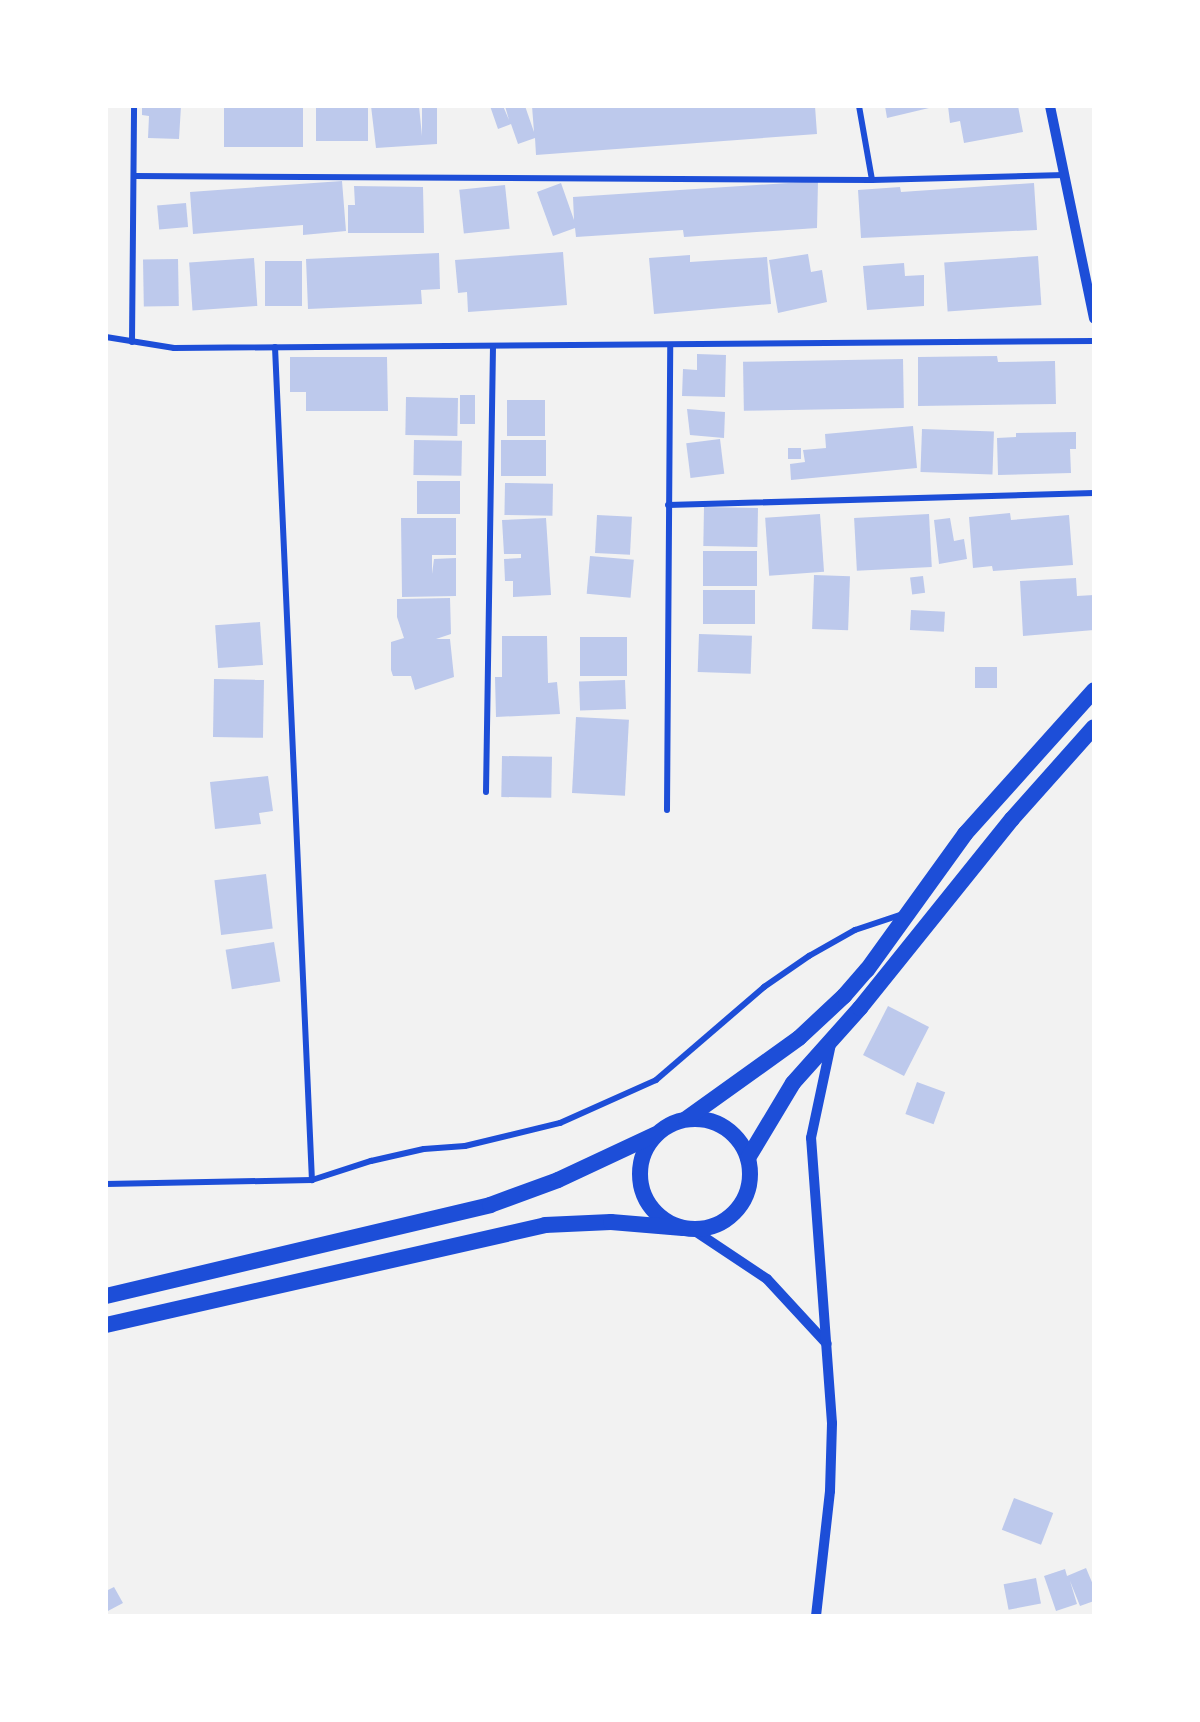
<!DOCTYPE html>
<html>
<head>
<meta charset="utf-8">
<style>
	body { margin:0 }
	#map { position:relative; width:1200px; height:1722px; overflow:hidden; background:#f2f2f2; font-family:Montserrat,sans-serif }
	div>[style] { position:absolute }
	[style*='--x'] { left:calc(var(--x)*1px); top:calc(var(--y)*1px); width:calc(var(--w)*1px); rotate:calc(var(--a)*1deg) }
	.building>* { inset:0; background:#bdc9ec; transform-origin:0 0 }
	.minor>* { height:6px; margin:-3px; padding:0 3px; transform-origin:3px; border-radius:3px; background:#1d4ed8 }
	.tertiary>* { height:10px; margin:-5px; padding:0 5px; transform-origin:5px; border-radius:5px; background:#1d4ed8 }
	.trunk>* { height:16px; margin:-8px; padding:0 8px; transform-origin:8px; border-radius:8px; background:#1d4ed8 }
	.trunk>.ring { margin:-8px; padding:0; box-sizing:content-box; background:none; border:16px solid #1d4ed8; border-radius:50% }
	span { translate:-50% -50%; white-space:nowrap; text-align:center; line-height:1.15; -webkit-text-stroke:5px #fff; paint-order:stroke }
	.frame { position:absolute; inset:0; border:108px solid #fff; pointer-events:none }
</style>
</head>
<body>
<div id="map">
	<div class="building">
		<div style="clip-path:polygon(142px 106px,181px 106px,179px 139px,148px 138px,149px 116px,142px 115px)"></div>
		<div style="left:224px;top:106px;width:79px;height:41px"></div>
		<div style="left:316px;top:106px;width:52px;height:35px"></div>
		<div style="clip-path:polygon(371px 106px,419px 106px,422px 136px,422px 106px,437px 106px,437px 144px,376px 148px)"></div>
		<div style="clip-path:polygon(490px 106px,503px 106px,509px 120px,505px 106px,525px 106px,534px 132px,532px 106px,815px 106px,817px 134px,536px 155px,535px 138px,518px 144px,511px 124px,498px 129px)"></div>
		<div style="clip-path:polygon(885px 106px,928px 106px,929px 108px,887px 118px)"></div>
		<div style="clip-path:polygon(948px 106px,1018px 106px,1023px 132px,964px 143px,960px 121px,950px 123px)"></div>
		<div style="clip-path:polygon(342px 181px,346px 231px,303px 235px,303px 225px,193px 234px,190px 192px)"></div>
		<div style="clip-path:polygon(818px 181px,817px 228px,684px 237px,683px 230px,576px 237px,575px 228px,553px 236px,537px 192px,561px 183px,574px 220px,573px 197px)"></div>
		<div style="clip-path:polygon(1034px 183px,1037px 230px,861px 238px,858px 190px,900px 187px,901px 192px)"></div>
		<div style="left:505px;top:185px;width:44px;height:46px;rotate:84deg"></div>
		<div style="clip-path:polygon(354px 186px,423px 187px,424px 233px,348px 233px,348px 205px,355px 205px)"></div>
		<div style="left:186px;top:203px;width:24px;height:29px;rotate:85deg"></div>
		<div style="clip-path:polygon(563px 252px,567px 305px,468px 312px,467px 292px,458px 293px,455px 260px)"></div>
		<div style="clip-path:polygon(439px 253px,440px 289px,421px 290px,422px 304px,308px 309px,306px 259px)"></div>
		<div style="clip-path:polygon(808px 254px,811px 272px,822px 270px,827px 302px,778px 313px,769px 260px)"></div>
		<div style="clip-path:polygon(690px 255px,690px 262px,767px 257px,771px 304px,654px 314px,649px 258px)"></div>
		<div style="left:1038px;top:256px;width:49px;height:94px;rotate:86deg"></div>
		<div style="left:254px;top:258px;width:48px;height:65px;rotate:86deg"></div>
		<div style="left:178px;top:259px;width:47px;height:35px;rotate:89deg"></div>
		<div style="left:265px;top:261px;width:37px;height:45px"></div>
		<div style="clip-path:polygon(904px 263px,905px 276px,924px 275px,924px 306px,867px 310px,863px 266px)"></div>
		<div style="clip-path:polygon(697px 354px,726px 355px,725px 397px,682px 396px,683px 369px,697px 370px)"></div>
		<div style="clip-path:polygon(997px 356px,998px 362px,1055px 361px,1056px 404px,918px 406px,918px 357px)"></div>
		<div style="clip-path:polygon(290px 357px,387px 357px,388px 411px,306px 411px,306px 392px,290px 392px)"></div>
		<div style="left:903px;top:359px;width:49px;height:160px;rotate:89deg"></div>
		<div style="left:460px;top:395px;width:15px;height:29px"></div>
		<div style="left:406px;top:397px;width:52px;height:38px;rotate:1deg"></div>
		<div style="left:507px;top:400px;width:38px;height:36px"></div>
		<div style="clip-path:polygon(687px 409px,725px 412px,724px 438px,690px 435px)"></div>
		<div style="clip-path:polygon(913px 426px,917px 468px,791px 480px,790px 464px,805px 462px,803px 450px,826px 448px,825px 434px)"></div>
		<div style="left:922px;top:429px;width:72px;height:43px;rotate:2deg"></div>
		<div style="clip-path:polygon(1076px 432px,1076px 449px,1070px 449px,1071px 473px,998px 475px,997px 438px,1016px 437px,1016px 433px)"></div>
		<div style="left:720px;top:439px;width:35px;height:34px;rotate:83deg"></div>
		<div style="left:414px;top:440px;width:48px;height:35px;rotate:1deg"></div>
		<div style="left:546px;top:440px;width:36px;height:45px;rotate:90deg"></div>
		<div style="left:788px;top:448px;width:13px;height:11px"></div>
		<div style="left:417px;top:481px;width:43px;height:33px"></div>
		<div style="left:505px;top:483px;width:48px;height:32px;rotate:1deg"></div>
		<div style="left:704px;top:507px;width:54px;height:39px;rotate:1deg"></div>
		<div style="clip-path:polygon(1010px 513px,1011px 520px,1069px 515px,1073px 565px,993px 571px,992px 566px,973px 568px,969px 517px)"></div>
		<div style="left:820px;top:514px;width:58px;height:55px;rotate:86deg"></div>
		<div style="left:929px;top:514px;width:53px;height:75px;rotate:87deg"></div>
		<div style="left:597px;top:515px;width:35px;height:38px;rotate:3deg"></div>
		<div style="clip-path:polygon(401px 518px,456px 518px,456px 555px,432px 555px,432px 574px,434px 559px,456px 558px,456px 596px,402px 597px)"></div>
		<div style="clip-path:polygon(546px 518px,551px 595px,513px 597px,513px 581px,505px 581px,504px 559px,521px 558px,521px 554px,504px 554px,502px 520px)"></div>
		<div style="clip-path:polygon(950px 518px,954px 541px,964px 539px,967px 559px,939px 564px,934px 520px)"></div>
		<div style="left:703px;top:551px;width:54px;height:35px"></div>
		<div style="left:590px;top:556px;width:44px;height:38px;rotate:5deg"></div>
		<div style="left:814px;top:575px;width:36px;height:54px;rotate:2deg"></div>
		<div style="left:923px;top:576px;width:17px;height:13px;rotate:83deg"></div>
		<div style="clip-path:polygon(1076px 578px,1077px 596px,1094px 595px,1094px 630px,1023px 636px,1020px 581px)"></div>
		<div style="left:703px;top:590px;width:52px;height:34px"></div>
		<div style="clip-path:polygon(450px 598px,451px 634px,436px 639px,450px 639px,454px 677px,415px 690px,411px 676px,393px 676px,391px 670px,391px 642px,404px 638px,397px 617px,397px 599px)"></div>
		<div style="left:911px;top:610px;width:34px;height:20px;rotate:3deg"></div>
		<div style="left:260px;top:622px;width:43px;height:45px;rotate:86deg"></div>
		<div style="left:699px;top:634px;width:53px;height:38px;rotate:2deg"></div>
		<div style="clip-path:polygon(502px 636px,547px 636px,548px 683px,557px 682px,560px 714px,496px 717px,495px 677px,502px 677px)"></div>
		<div style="left:580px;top:637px;width:47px;height:39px"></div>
		<div style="left:975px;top:667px;width:22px;height:21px"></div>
		<div style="left:214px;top:679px;width:50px;height:58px;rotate:1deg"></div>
		<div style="left:625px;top:680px;width:29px;height:46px;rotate:88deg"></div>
		<div style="left:576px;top:717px;width:53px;height:76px;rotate:3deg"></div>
		<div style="left:502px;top:756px;width:50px;height:41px;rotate:1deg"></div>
		<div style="clip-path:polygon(268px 776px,273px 811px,259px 813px,261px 824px,215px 829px,210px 782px)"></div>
		<div style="left:266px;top:874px;width:55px;height:52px;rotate:83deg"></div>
		<div style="left:274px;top:942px;width:40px;height:49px;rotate:81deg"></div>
		<div style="left:888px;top:1006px;width:46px;height:55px;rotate:27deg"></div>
		<div style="left:917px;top:1082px;width:30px;height:34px;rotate:20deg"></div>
		<div style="left:1014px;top:1498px;width:42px;height:34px;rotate:21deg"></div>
		<div style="clip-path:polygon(1086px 1568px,1094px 1587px,1094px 1601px,1080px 1606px,1070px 1581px,1077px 1604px,1056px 1611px,1044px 1576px,1065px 1569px,1067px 1576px)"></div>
		<div style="left:1036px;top:1578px;width:26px;height:33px;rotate:79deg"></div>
		<div style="clip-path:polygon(114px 1587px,123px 1603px,106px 1612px,106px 1591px)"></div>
	</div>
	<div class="minor">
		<div style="--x:859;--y:106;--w:75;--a:80"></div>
		<div style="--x:134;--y:176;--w:738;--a:0.31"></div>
		<div style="--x:872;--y:180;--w:193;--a:-1.5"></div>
		<div style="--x:106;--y:337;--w:69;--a:9.2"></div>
		<div style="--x:174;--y:348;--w:920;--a:-0.44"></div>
		<div style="--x:132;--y:342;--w:236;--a:-89.5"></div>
		<div style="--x:275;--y:347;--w:834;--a:87.46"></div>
		<div style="--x:668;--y:505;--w:426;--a:-1.6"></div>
		<div style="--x:486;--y:792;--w:446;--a:-89.1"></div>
		<div style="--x:667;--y:810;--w:465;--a:-89.6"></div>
		<div style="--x:106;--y:1184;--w:206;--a:-1.1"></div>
		<div style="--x:312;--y:1180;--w:62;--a:-17.9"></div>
		<div style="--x:371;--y:1161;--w:54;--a:-12.8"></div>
		<div style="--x:424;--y:1149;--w:41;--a:-4.2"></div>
		<div style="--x:465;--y:1146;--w:98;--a:-13.6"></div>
		<div style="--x:560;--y:1123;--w:105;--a:-24.1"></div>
		<div style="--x:656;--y:1080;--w:143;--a:-40.7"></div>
		<div style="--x:764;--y:987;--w:55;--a:-34.6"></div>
		<div style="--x:809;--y:956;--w:53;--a:-29.5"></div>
		<div style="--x:855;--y:930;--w:51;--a:-18.4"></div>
	</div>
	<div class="tertiary">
		<div style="--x:1050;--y:106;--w:217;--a:78.3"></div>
		<div style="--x:692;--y:1229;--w:90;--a:33.7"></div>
		<div style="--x:767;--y:1279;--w:88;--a:47.3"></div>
		<div style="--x:816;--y:1616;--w:126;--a:-83.6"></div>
		<div style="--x:830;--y:1491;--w:68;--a:-88.3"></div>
		<div style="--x:832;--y:1423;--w:286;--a:-94.2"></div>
		<div style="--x:811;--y:1138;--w:96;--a:-78"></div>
	</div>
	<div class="trunk">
		<div class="ring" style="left:640px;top:1119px;width:94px;height:94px"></div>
		<div style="--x:686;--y:1119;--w:139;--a:-35.6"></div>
		<div style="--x:799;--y:1038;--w:62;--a:-43"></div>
		<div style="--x:844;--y:996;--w:35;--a:-49"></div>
		<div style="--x:867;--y:970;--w:168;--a:-54.2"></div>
		<div style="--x:965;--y:834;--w:193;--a:-48.1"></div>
		<div style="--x:748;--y:1158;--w:87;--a:-59"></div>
		<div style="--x:793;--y:1083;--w:101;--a:-48.2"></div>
		<div style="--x:860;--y:1008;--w:243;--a:-51.2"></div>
		<div style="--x:1012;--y:819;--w:123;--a:-48.3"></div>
		<div style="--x:106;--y:1296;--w:395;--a:-13.3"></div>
		<div style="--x:490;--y:1205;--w:72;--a:-20.2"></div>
		<div style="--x:558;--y:1180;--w:108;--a:-25.1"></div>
		<div style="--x:106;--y:1325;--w:450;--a:-12.8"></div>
		<div style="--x:545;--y:1225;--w:66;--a:-2.6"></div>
		<div style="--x:611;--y:1222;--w:72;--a:4.8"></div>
	</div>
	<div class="frame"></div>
</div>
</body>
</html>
